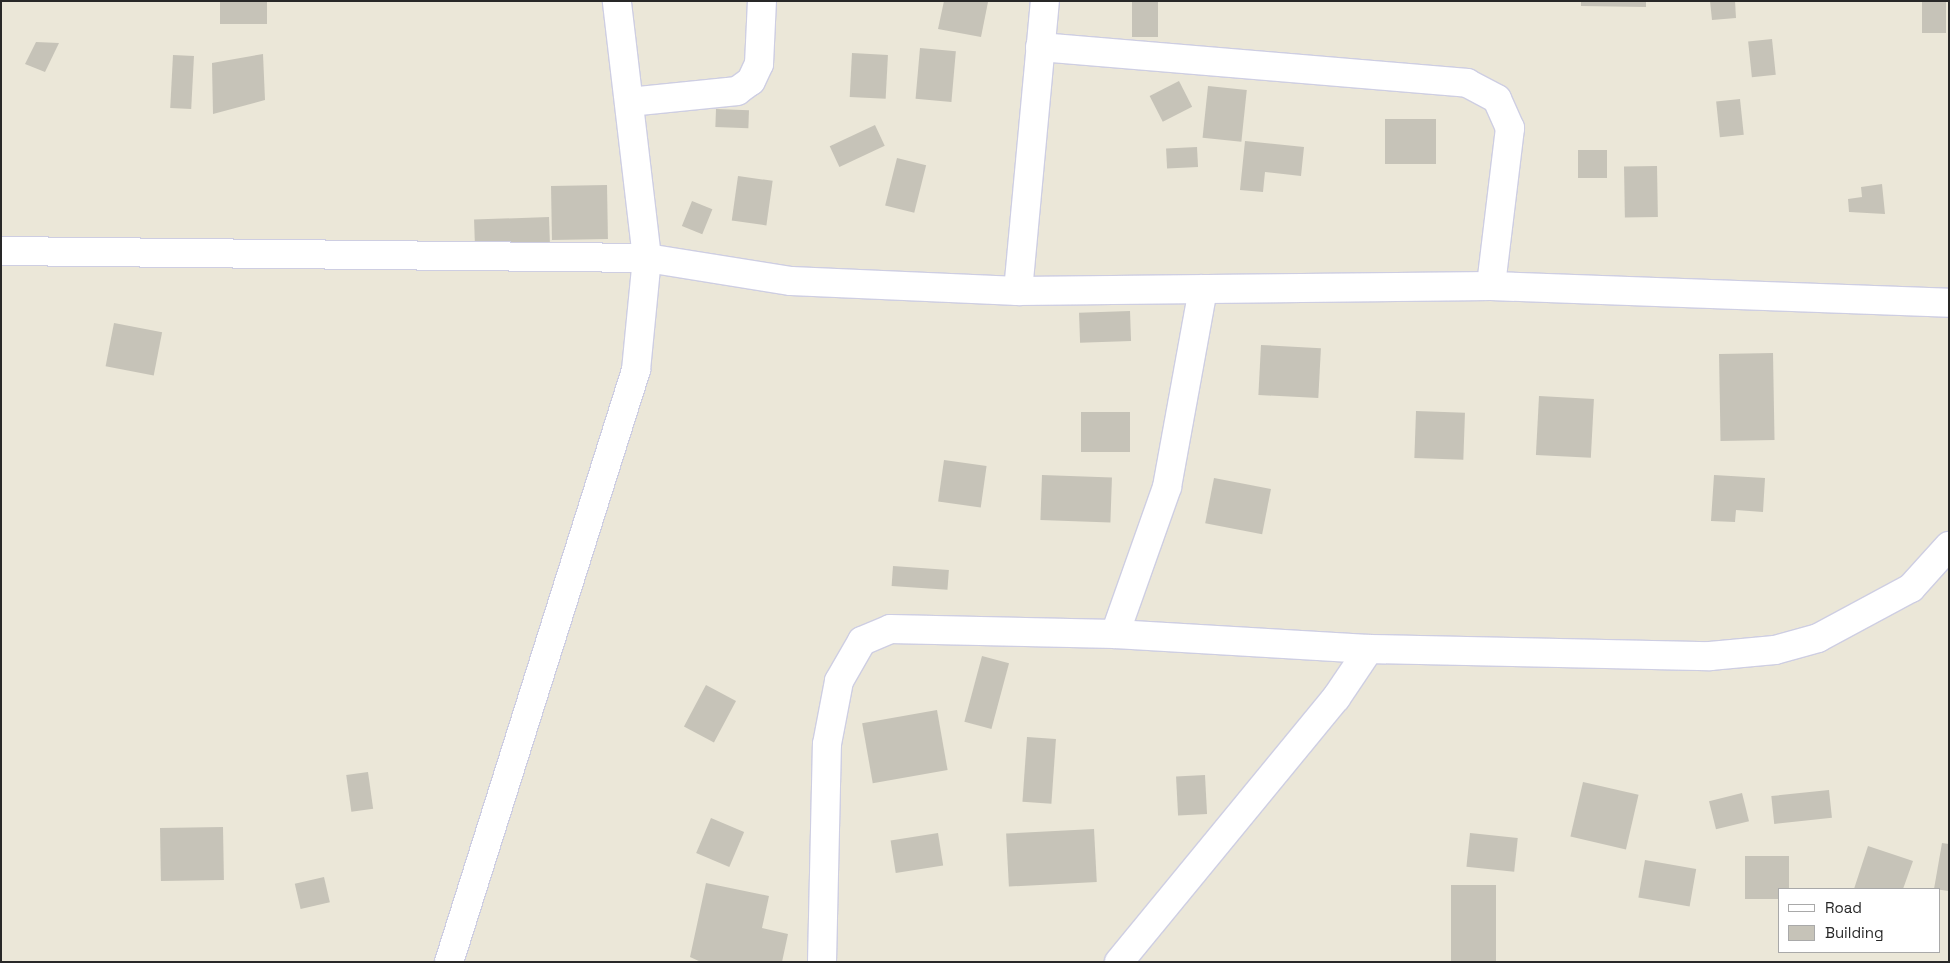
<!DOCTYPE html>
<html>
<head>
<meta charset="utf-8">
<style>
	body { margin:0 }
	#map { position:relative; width:1950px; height:963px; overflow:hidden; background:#ebe7d8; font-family:"Space Grotesk",sans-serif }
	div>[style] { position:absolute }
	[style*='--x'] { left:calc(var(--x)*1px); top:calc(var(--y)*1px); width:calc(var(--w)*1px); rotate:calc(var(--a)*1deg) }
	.building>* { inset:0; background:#c6c3b8; transform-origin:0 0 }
	.roads { filter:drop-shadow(1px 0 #cecee2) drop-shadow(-1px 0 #cecee2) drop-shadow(0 1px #cecee2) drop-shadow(0 -1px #cecee2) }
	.street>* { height:28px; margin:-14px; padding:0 14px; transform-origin:14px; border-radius:14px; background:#fff }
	span { translate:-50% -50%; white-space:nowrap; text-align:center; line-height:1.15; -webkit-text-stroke:5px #fff; paint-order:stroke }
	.frame { position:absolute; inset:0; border:2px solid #282828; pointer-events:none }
	.legend { position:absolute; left:1778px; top:888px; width:162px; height:65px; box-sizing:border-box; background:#fff; border:1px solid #a9a9a9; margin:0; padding:6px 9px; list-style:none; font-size:15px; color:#282828 }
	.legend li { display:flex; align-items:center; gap:10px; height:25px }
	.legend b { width:25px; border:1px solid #a9a9a9 }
</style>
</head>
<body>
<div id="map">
	<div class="building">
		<div style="left:220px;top:1px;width:47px;height:23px"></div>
		<div style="clip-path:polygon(944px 1px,988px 2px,981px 37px,938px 29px)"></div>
		<div style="left:1132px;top:1px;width:26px;height:36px"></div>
		<div style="clip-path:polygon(1581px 1px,1646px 1px,1646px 7px,1581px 6px)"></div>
		<div style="clip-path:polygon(1710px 1px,1735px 1px,1736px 18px,1712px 20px)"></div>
		<div style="left:1922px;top:1px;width:24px;height:32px"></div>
		<div style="left:1772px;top:39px;width:36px;height:24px;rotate:84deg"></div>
		<div style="clip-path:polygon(36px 42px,59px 43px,45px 72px,25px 64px)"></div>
		<div style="left:920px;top:48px;width:36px;height:51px;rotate:5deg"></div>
		<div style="left:852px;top:53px;width:36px;height:44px;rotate:3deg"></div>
		<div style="clip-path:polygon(263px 54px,265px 100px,213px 114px,212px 63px)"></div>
		<div style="left:173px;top:55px;width:21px;height:53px;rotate:3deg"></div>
		<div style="left:1179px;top:81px;width:29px;height:33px;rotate:63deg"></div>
		<div style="left:1208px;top:86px;width:39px;height:52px;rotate:6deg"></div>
		<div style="left:1740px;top:99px;width:36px;height:24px;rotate:84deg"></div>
		<div style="left:716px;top:109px;width:33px;height:18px;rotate:2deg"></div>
		<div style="left:1385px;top:119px;width:51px;height:45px"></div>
		<div style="left:875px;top:125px;width:23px;height:50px;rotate:65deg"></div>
		<div style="clip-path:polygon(1245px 141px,1304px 147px,1301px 176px,1265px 172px,1263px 192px,1240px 190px)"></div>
		<div style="left:1197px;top:147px;width:20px;height:31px;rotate:87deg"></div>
		<div style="left:1607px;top:150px;width:28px;height:29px;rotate:90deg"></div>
		<div style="left:897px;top:158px;width:30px;height:49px;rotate:14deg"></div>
		<div style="left:1657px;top:166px;width:51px;height:33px;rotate:89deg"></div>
		<div style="left:738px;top:176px;width:35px;height:45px;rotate:8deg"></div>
		<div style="clip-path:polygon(1882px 184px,1885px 214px,1849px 212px,1848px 199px,1862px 197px,1861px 187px)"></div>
		<div style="left:607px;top:185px;width:54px;height:56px;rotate:89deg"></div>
		<div style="left:692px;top:201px;width:22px;height:27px;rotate:22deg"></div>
		<div style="left:549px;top:217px;width:32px;height:75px;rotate:88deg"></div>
		<div style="left:1130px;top:311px;width:30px;height:51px;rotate:88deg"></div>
		<div style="left:114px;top:323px;width:49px;height:44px;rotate:11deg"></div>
		<div style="left:1261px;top:345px;width:60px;height:50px;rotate:3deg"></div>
		<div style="left:1773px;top:353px;width:87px;height:54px;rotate:89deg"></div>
		<div style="left:1539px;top:396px;width:55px;height:59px;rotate:3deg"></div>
		<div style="left:1416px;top:411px;width:49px;height:47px;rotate:2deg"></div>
		<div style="left:1081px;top:412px;width:49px;height:40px"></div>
		<div style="left:944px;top:460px;width:43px;height:42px;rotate:8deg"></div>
		<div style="left:1042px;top:475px;width:70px;height:45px;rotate:2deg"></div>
		<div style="clip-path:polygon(1714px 475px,1765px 478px,1763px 512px,1736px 510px,1735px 522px,1711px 521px)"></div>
		<div style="left:1214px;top:478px;width:58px;height:46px;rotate:11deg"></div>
		<div style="left:893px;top:566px;width:56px;height:20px;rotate:4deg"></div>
		<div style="left:982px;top:656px;width:28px;height:68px;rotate:15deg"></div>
		<div style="left:706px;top:685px;width:34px;height:47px;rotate:28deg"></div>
		<div style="left:937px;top:710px;width:61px;height:76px;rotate:80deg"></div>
		<div style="left:1027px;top:737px;width:29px;height:65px;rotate:4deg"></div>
		<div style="left:368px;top:772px;width:37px;height:22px;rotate:82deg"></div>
		<div style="left:1205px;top:775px;width:39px;height:29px;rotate:87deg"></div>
		<div style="left:1583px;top:782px;width:57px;height:56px;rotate:13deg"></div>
		<div style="left:1829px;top:790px;width:28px;height:58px;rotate:84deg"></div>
		<div style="left:1742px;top:793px;width:29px;height:34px;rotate:76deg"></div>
		<div style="left:711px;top:818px;width:36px;height:38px;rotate:23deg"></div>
		<div style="left:223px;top:827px;width:53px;height:63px;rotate:89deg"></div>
		<div style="left:1094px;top:829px;width:53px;height:88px;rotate:87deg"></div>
		<div style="left:938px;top:833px;width:33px;height:48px;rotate:81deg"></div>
		<div style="left:1470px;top:833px;width:48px;height:34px;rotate:6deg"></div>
		<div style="clip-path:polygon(1942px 843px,1949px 844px,1949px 891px,1934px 889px)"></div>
		<div style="clip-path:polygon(1868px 846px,1913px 861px,1903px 889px,1854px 889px)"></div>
		<div style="clip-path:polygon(1745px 856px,1789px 856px,1789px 889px,1779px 889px,1779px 899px,1745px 899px)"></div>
		<div style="left:1645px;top:860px;width:52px;height:38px;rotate:10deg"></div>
		<div style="left:324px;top:877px;width:26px;height:30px;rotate:77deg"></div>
		<div style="clip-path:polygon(706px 883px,769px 896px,762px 928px,788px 934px,782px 962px,701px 962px,690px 957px)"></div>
		<div style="left:1451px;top:885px;width:45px;height:77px"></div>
	</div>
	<div class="roads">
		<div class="street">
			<div style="--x:1040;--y:47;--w:429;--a:4.8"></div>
			<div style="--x:1467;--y:83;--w:34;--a:28"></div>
			<div style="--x:1497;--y:99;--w:32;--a:66"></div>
			<div style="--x:1510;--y:128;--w:159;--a:96.9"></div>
			<div style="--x:629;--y:102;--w:109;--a:-5.8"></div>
			<div style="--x:737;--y:91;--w:17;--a:-36"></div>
			<div style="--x:751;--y:81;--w:19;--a:-65"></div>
			<div style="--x:759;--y:64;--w:63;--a:-87.3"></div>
			<div style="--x:1;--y:251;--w:646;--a:0.62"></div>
			<div style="--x:647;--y:258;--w:146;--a:9.1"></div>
			<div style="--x:791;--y:281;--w:227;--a:2.5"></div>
			<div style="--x:1018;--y:291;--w:473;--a:-0.6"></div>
			<div style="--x:1491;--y:286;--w:458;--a:2.1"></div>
			<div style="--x:1018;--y:291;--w:291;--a:-84.7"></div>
			<div style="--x:1115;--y:634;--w:156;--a:-70.5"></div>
			<div style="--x:1167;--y:487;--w:201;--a:-79.7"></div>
			<div style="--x:449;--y:962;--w:621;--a:-72.47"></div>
			<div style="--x:636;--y:370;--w:113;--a:-84.4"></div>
			<div style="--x:647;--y:258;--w:259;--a:-96.7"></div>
			<div style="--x:822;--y:962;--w:218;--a:-88.7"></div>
			<div style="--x:827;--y:744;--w:64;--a:-79.2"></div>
			<div style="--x:839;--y:681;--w:46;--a:-60.1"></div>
			<div style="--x:862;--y:641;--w:30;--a:-23"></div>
			<div style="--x:890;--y:629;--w:225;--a:1.3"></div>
			<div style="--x:1115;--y:634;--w:254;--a:3.4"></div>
			<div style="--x:1369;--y:649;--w:341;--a:1.2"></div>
			<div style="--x:1710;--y:656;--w:65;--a:-5.3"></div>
			<div style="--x:1775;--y:650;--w:45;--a:-15.6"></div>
			<div style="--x:1818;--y:638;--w:106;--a:-28.3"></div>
			<div style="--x:1911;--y:588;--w:57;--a:-47.9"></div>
			<div style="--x:1119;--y:962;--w:342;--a:-50.6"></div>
			<div style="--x:1336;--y:698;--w:59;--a:-56"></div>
		</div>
	</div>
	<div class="frame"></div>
	<ul class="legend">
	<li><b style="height:6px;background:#fff"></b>Road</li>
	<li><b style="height:14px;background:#c6c3b8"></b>Building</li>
	</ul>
</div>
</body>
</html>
